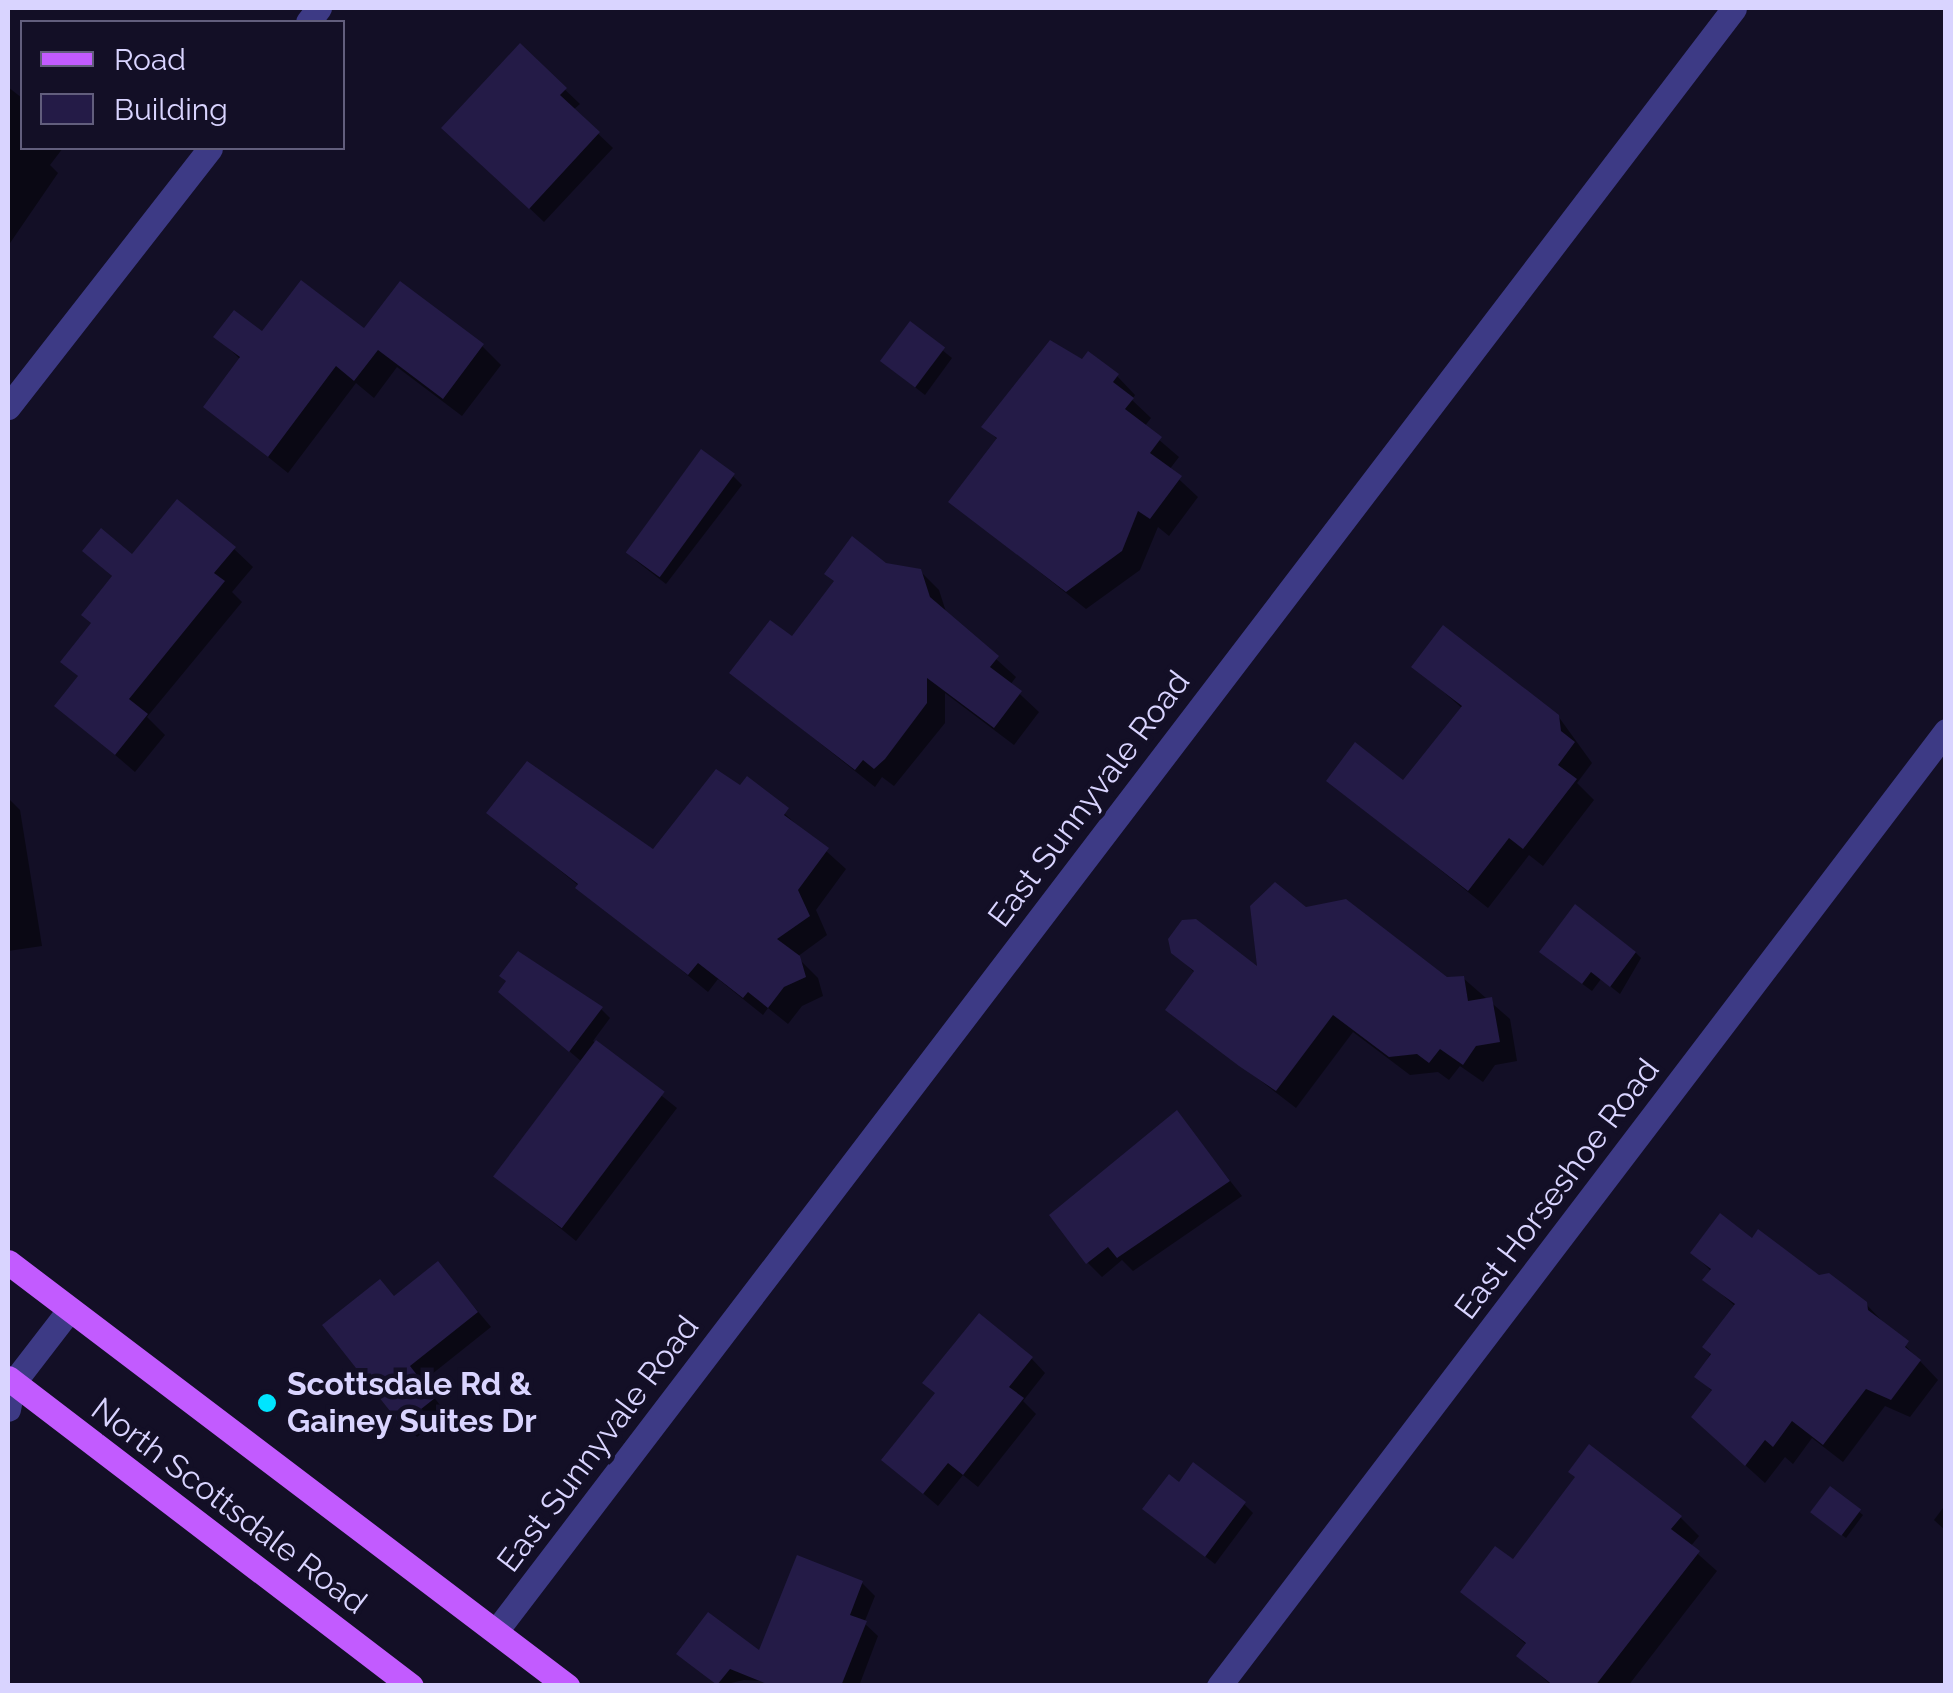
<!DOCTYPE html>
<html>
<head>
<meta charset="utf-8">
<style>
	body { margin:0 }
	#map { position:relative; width:1953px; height:1693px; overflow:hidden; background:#130f26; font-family:Raleway,sans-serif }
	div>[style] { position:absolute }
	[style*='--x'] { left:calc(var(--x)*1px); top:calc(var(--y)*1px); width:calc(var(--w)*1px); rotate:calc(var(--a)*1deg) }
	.shadow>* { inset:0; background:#0007 }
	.building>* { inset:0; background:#241b47; transform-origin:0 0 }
	.minor>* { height:25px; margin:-12.5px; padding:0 12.5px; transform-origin:12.5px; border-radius:12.5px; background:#3d3a85 }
	.major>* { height:25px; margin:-12.5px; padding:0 12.5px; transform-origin:12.5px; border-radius:12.5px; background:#c25bff }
	.dots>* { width:28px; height:28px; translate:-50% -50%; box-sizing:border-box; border:5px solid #130f26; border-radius:50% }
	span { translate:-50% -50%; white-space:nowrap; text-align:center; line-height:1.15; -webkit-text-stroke:9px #130f26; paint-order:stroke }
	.street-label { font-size:32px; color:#d9d4ff }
	.poi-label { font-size:32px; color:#d9d4ff; font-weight:700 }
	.left { translate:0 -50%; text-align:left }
	.frame { position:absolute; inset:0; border:10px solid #d9d4ff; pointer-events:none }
	.legend { position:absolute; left:20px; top:20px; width:325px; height:130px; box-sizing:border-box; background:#130f26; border:2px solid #625e7d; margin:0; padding:12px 18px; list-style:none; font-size:30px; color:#d9d4ff }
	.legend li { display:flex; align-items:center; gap:20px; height:50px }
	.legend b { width:50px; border:2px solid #625e7d }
</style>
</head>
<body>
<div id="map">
	<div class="shadow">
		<div style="clip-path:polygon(520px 47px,580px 104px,573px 110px,613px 148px,544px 222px,459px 141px)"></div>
		<div style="clip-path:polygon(8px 87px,22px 98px,22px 148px,63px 148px,50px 165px,58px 173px,8px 246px)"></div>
		<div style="clip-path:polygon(911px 325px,952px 358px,925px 395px,892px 369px)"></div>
		<div style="clip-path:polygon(364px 332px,482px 346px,501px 365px,462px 416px,397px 367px,374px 398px,356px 383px,288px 473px,206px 407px,241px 360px,217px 337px)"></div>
		<div style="clip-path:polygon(1083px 362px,1117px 376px,1135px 395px,1132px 400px,1151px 418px,1144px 427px,1179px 457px,1169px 470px,1198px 497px,1169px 536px,1158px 527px,1140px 570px,1086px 609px,952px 502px,998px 440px,985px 427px)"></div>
		<div style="clip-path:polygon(733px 476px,742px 485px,666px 584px,635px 560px)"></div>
		<div style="clip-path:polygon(234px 549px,253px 567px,232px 592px,242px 602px,147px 717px,165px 735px,135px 772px,57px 705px,80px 678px,64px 662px,94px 624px,114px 578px,85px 551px,133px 558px)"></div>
		<div style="clip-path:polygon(885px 565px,920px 571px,939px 590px,947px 615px,1016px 677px,1010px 685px,1039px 712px,1014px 745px,945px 693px,945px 723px,894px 786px,882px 777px,875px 787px,732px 673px,792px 640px)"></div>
		<div style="clip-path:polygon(1414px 666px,1558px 716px,1592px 763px,1577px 783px,1594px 800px,1543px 866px,1529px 855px,1488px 908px,1329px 781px,1403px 783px,1463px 709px)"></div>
		<div style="clip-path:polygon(747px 780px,846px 869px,816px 910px,827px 935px,797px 957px,818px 978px,823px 996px,802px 1006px,788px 1024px,768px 1008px,763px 1015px,718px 979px,708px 992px,490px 813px,654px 852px)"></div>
		<div style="clip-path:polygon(8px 798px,20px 810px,42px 946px,8px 951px)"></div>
		<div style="clip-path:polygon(1275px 885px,1306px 909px,1446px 979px,1463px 978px,1510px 1019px,1517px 1061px,1495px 1065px,1483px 1082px,1460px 1066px,1449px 1080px,1438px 1072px,1410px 1075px,1353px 1032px,1296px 1108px,1168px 1009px,1195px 973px,1173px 952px,1261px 972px,1253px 907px)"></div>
		<div style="clip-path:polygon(1632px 949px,1641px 958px,1620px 994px,1601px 979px,1592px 991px,1551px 961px)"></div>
		<div style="clip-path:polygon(510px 1001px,601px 1009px,610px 1018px,593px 1041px,677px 1108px,576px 1241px,495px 1175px,582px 1062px)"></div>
		<div style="clip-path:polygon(1177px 1113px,1242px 1196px,1133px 1271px,1122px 1260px,1102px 1277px,1088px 1263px)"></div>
		<div style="clip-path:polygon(1752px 1241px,1865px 1303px,1938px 1380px,1910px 1417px,1885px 1406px,1843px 1462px,1812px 1438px,1793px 1464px,1785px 1457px,1765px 1483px,1713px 1436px,1713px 1392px,1698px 1376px,1736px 1307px,1706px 1280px,1712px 1272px,1693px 1253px)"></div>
		<div style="clip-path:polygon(438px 1264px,491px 1327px,422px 1382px,447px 1414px,417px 1437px,326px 1326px,395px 1298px)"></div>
		<div style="clip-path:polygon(1031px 1358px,1045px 1373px,1023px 1401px,1036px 1414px,978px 1487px,963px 1475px,938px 1506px,884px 1460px)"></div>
		<div style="clip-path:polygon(1179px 1485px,1244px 1504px,1253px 1513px,1215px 1564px,1155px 1518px)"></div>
		<div style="clip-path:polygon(1830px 1489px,1863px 1515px,1846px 1538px,1817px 1516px)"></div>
		<div style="clip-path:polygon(1946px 1504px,1946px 1531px,1934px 1520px)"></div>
		<div style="clip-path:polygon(1680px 1517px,1699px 1536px,1690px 1547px,1717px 1571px,1628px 1686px,1552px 1686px,1519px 1656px,1527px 1645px,1463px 1591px,1513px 1563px)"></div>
		<div style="clip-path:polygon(862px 1583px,875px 1596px,864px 1623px,878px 1636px,859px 1686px,744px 1680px,718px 1686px,680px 1654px,760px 1654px)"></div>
	</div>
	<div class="building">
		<div style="clip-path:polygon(520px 43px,567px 88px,560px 95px,600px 132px,529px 209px,441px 128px)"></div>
		<div style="clip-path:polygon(301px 280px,364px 328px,400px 281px,484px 344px,443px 399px,378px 350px,354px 381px,336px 366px,268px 457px,203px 407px,240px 357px,213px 337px,234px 310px,262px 331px)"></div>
		<div style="left:910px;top:321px;width:44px;height:50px;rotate:37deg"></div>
		<div style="clip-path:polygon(1050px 340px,1082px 359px,1088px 351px,1119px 374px,1113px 382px,1134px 398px,1125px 409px,1162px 437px,1150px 453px,1182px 476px,1150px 519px,1138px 511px,1122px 551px,1066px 592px,948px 502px,997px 438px,981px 427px)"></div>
		<div style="left:701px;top:449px;width:42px;height:128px;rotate:36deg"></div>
		<div style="clip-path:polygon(177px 499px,236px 547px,214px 573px,225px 581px,129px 699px,148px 714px,115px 755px,54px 706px,78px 676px,60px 662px,91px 623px,81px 615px,112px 576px,82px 551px,101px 528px,132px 554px)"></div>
		<div style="clip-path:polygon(852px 536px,886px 563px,921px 569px,930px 597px,999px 656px,990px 667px,1022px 691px,994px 728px,927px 678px,927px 703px,885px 759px,874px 769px,863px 760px,855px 770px,729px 673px,770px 620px,792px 636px,834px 581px,824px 574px)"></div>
		<div style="clip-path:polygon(1443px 625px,1559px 715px,1561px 731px,1575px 742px,1558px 765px,1577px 779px,1523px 849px,1509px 838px,1468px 891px,1326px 781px,1355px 742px,1403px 780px,1462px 706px,1411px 667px)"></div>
		<div style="clip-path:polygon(527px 761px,653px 849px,716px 769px,740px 785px,747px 776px,789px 808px,784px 815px,829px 848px,798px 890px,810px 916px,777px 939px,800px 956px,806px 977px,784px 987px,768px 1008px,748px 992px,743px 998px,698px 963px,688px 975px,575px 888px,578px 884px,486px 813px)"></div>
		<div style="clip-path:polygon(1275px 882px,1306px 907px,1346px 899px,1447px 977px,1464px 976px,1468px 1001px,1492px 997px,1500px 1042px,1476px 1046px,1463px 1065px,1440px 1049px,1429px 1063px,1417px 1054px,1389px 1057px,1333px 1015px,1276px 1091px,1239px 1066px,1165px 1010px,1194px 971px,1171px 953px,1168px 939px,1182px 920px,1196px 919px,1257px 966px,1250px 906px)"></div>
		<div style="clip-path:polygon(1575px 904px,1636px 952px,1610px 987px,1591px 972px,1582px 984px,1539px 952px)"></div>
		<div style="clip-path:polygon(518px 951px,603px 1007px,569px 1052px,498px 992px,506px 981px,499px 976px)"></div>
		<div style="left:596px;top:1040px;width:86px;height:171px;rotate:37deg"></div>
		<div style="clip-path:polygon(1177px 1110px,1230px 1181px,1117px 1258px,1108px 1247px,1086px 1264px,1049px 1215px)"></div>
		<div style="clip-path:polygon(1720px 1213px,1752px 1238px,1758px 1229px,1819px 1275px,1829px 1273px,1867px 1302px,1868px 1310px,1909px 1341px,1905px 1347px,1921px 1360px,1891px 1400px,1866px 1389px,1823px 1445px,1792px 1421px,1773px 1447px,1765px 1440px,1745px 1466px,1691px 1417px,1712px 1390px,1694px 1377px,1711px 1354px,1702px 1347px,1735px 1304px,1702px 1280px,1711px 1269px,1690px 1253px)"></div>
		<div style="clip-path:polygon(438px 1261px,478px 1312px,410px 1366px,435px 1398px,401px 1425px,322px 1325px,380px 1279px,394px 1296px)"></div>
		<div style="clip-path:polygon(979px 1313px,1033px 1357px,1009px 1387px,1024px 1398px,963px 1475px,948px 1463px,923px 1494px,881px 1460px,935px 1393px,922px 1383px)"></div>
		<div style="clip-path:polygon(1589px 1444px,1682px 1516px,1671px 1529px,1700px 1551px,1595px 1686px,1554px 1686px,1516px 1656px,1526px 1643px,1460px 1592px,1495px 1546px,1513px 1559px,1575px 1477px,1568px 1472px)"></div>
		<div style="clip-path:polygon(1193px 1462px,1246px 1502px,1205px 1557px,1142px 1509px,1169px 1474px,1179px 1482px)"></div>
		<div style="left:1830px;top:1486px;width:39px;height:33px;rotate:37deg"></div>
		<div style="clip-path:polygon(797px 1555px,863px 1581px,850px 1615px,867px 1621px,841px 1686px,772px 1686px,730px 1669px,717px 1685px,676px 1654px,708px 1612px,759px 1650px)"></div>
	</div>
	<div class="minor">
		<div style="--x:308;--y:22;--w:18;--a:-52"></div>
		<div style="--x:8;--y:407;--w:328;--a:-52"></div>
		<div style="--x:8;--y:1409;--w:26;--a:-79"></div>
		<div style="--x:13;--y:1383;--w:93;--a:-52.4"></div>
		<div style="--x:496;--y:1631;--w:2041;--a:-52.66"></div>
		<div style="--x:1219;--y:1686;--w:1200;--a:-52.72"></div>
	</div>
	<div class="major">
		<div style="--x:8;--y:1262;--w:702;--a:37.18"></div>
		<div style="--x:8;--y:1378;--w:507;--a:37.39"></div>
	</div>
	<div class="dots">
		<div style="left:267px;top:1403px;background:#00e5ff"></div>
	</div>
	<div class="street-label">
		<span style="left:1089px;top:799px;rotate:-53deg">East Sunnyvale Road</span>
		<span style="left:1557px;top:1189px;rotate:-53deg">East Horseshoe Road</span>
		<span style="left:598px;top:1444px;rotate:-53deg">East Sunnyvale Road</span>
		<span style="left:229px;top:1506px;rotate:37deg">North Scottsdale Road</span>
	</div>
	<div class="poi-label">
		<span class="left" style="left:287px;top:1403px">Scottsdale Rd &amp;<br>Gainey Suites Dr</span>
	</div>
	<div class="frame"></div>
	<ul class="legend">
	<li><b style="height:12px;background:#c25bff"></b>Road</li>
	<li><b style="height:28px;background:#241b47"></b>Building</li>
	</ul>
</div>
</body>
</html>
